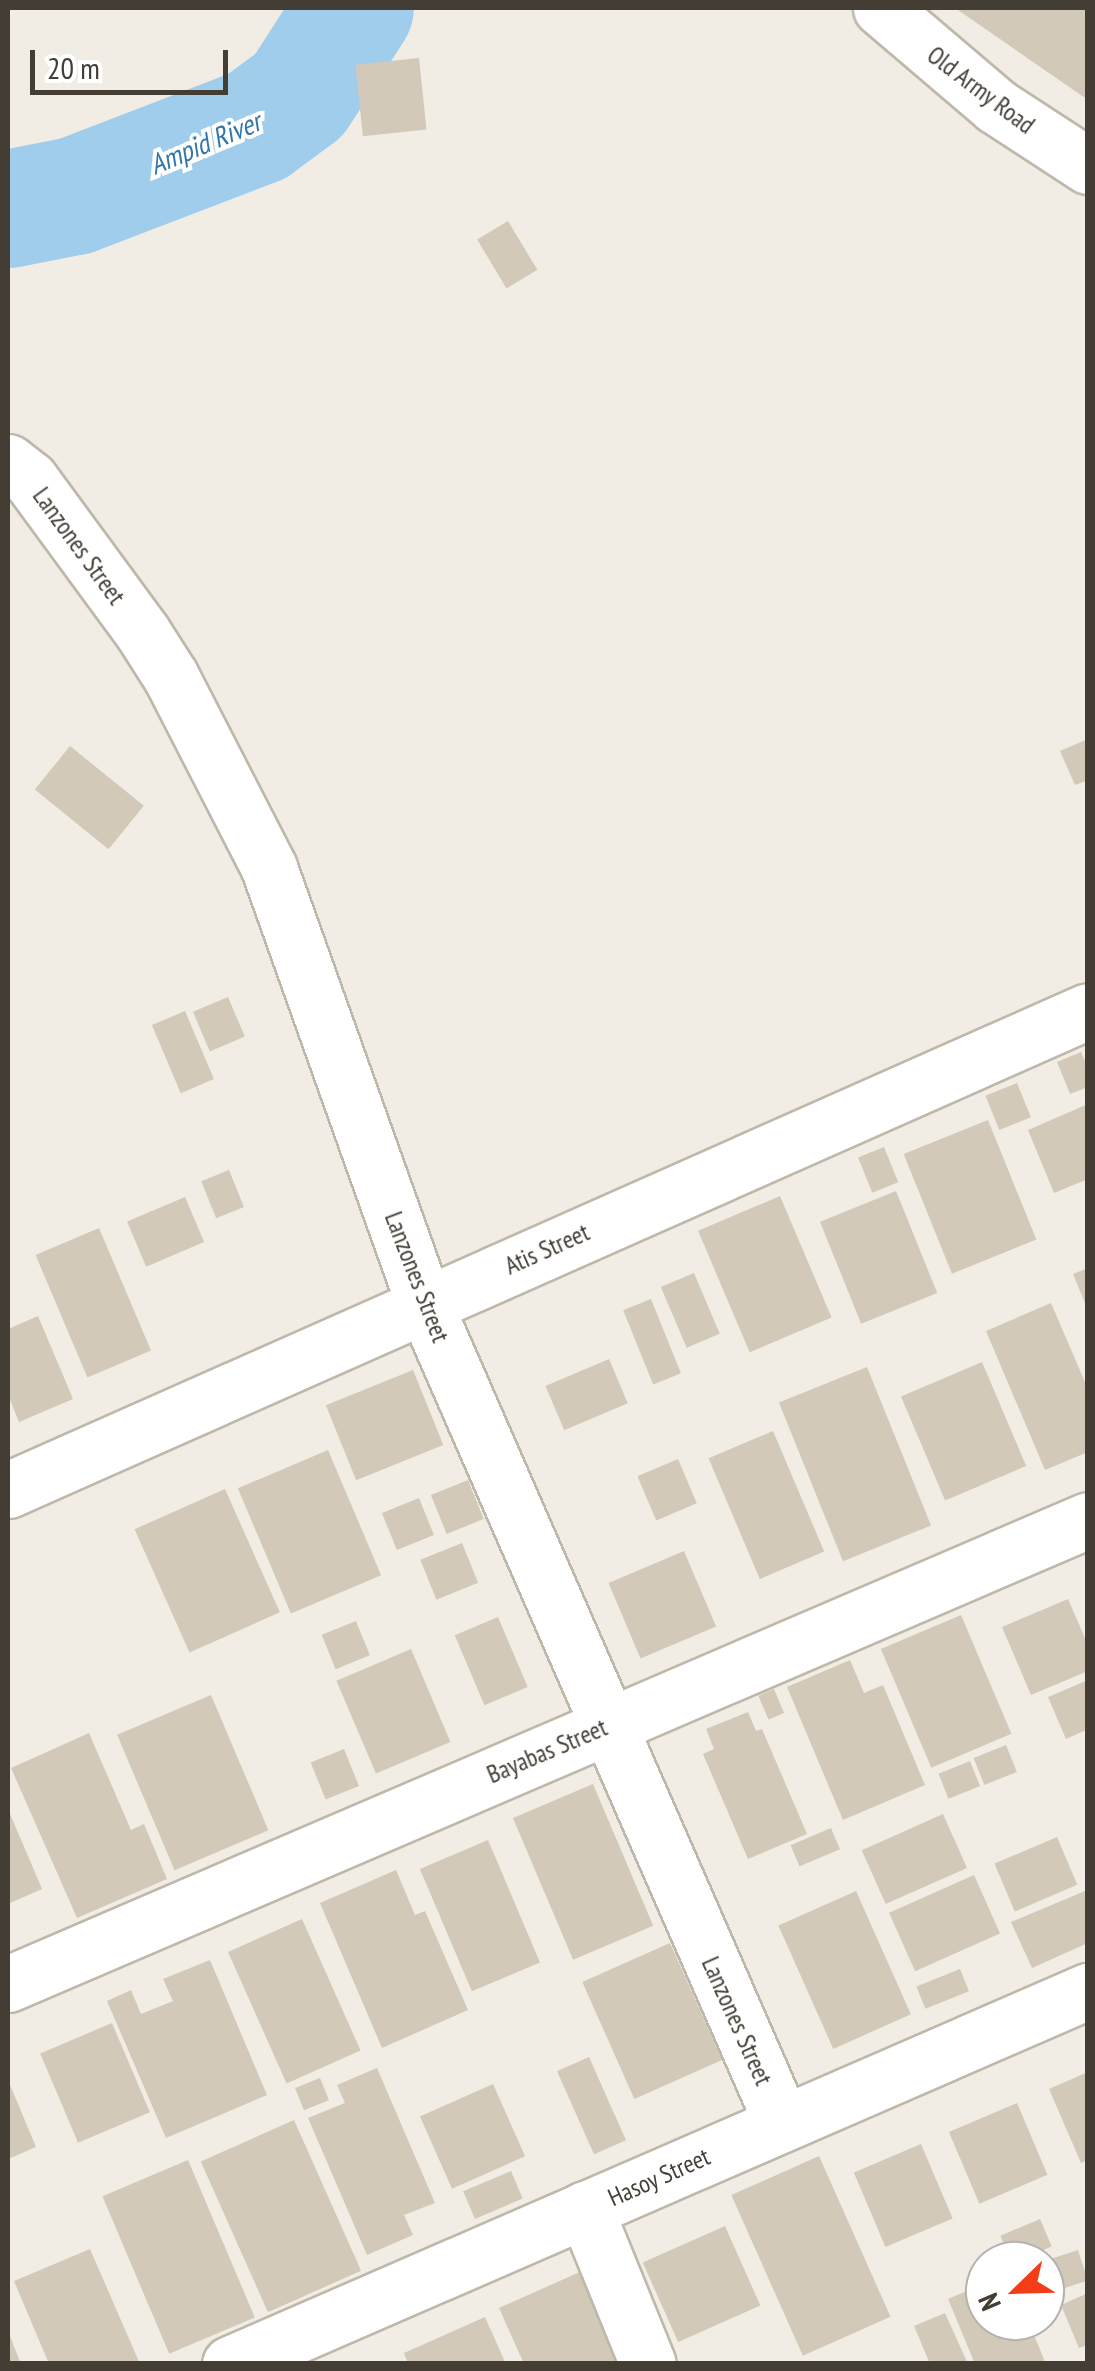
<!DOCTYPE html>
<html>
<head>
<meta charset="utf-8">
<style>
	body { margin:0 }
	#map { position:relative; width:1095px; height:2371px; overflow:hidden; background:#f1ede4; font-family:"PT Sans Narrow",sans-serif }
	div>[style] { position:absolute }
	[style*='--x'] { left:calc(var(--x)*1px); top:calc(var(--y)*1px); width:calc(var(--w)*1px); rotate:calc(var(--a)*1deg) }
	.river>* { height:118px; margin:-59px; padding:0 59px; transform-origin:59px; border-radius:59px; background:#a1cded }
	.building>* { inset:0; background:#d2c9b9; transform-origin:0 0 }
	.roads { filter:drop-shadow(2px 0 #bfb8aa) drop-shadow(-2px 0 #bfb8aa) drop-shadow(0 2px #bfb8aa) drop-shadow(0 -2px #bfb8aa) }
	.minor>* { height:55px; margin:-27.5px; padding:0 27.5px; transform-origin:27.5px; border-radius:27.5px; background:#fff }
	.tertiary>* { height:55px; margin:-27.5px; padding:0 27.5px; transform-origin:27.5px; border-radius:27.5px; background:#fff }
	span { translate:-50% -50%; white-space:nowrap; text-align:center; line-height:1.15; -webkit-text-stroke:8px #fff; paint-order:stroke }
	.street-label { font-size:25px; color:#433d34 }
	.water-label { font-size:28px; color:#3276aa; font-style:italic }
	.frame { position:absolute; inset:0; border:10px solid #433d34; pointer-events:none }
	.north { position:absolute; left:965px; top:2241px; width:100px; height:100px; box-sizing:border-box; background:#fff; border:2px solid #b4b1ae; border-radius:50%; rotate:247deg; font-size:28px; font-weight:700; line-height:40px; text-align:center; color:#433d34 }
	.north::after { content:''; display:block; margin:auto; width:35px; height:45px; background:#f33d19; clip-path:polygon(50% 0,100% 100%,50% 72%,0 100%) }
	.scale { position:absolute; left:30px; top:50px; width:198px; height:45px; box-sizing:border-box; border:5px solid #433d34; border-top:0; padding-left:12px; font-size:30px; line-height:35px; white-space:nowrap; color:#433d34; -webkit-text-stroke:8px #fff; paint-order:stroke }
</style>
</head>
<body>
<div id="map">
	<div class="river">
		<div style="--x:8;--y:209;--w:68;--a:-11"></div>
		<div style="--x:75;--y:196;--w:195;--a:-21"></div>
		<div style="--x:257;--y:126;--w:52;--a:-36.4"></div>
		<div style="--x:299;--y:95;--w:103;--a:-57.2"></div>
	</div>
	<div class="building">
		<div style="clip-path:polygon(955px 8px,1088px 8px,1088px 100px)"></div>
		<div style="left:419px;top:58px;width:72px;height:64px;rotate:84deg"></div>
		<div style="left:508px;top:221px;width:57px;height:36px;rotate:59deg"></div>
		<div style="clip-path:polygon(1088px 739px,1088px 780px,1075px 785px,1060px 751px)"></div>
		<div style="left:70px;top:746px;width:95px;height:56px;rotate:39deg"></div>
		<div style="left:228px;top:997px;width:43px;height:38px;rotate:67deg"></div>
		<div style="left:185px;top:1011px;width:74px;height:36px;rotate:67deg"></div>
		<div style="clip-path:polygon(1081px 1052px,1088px 1068px,1088px 1087px,1070px 1094px,1057px 1062px)"></div>
		<div style="left:1017px;top:1083px;width:37px;height:34px;rotate:68deg"></div>
		<div style="clip-path:polygon(1088px 1104px,1088px 1179px,1054px 1193px,1028px 1130px)"></div>
		<div style="left:988px;top:1120px;width:129px;height:91px;rotate:68deg"></div>
		<div style="left:884px;top:1147px;width:38px;height:28px;rotate:68deg"></div>
		<div style="left:229px;top:1170px;width:40px;height:30px;rotate:68deg"></div>
		<div style="left:896px;top:1191px;width:110px;height:82px;rotate:68deg"></div>
		<div style="left:780px;top:1196px;width:132px;height:89px;rotate:67deg"></div>
		<div style="left:185px;top:1197px;width:49px;height:63px;rotate:67deg"></div>
		<div style="left:99px;top:1228px;width:133px;height:69px;rotate:67deg"></div>
		<div style="clip-path:polygon(1088px 1268px,1088px 1308px,1087px 1308px,1073px 1274px)"></div>
		<div style="left:694px;top:1273px;width:66px;height:36px;rotate:67deg"></div>
		<div style="left:651px;top:1299px;width:80px;height:30px;rotate:68deg"></div>
		<div style="clip-path:polygon(1051px 1303px,1088px 1389px,1088px 1452px,1045px 1470px,986px 1331px)"></div>
		<div style="clip-path:polygon(38px 1316px,73px 1399px,19px 1422px,8px 1395px,8px 1329px)"></div>
		<div style="left:609px;top:1359px;width:48px;height:69px;rotate:67deg"></div>
		<div style="left:982px;top:1362px;width:113px;height:88px;rotate:67deg"></div>
		<div style="left:867px;top:1367px;width:171px;height:95px;rotate:68deg"></div>
		<div style="left:413px;top:1370px;width:81px;height:94px;rotate:68deg"></div>
		<div style="left:773px;top:1431px;width:131px;height:70px;rotate:67deg"></div>
		<div style="left:328px;top:1450px;width:136px;height:98px;rotate:67deg"></div>
		<div style="left:678px;top:1459px;width:48px;height:44px;rotate:67deg"></div>
		<div style="left:468px;top:1480px;width:42px;height:40px;rotate:68deg"></div>
		<div style="left:225px;top:1489px;width:135px;height:99px;rotate:66deg"></div>
		<div style="left:419px;top:1498px;width:40px;height:40px;rotate:68deg"></div>
		<div style="left:462px;top:1543px;width:43px;height:45px;rotate:68deg"></div>
		<div style="left:684px;top:1551px;width:82px;height:82px;rotate:67deg"></div>
		<div style="clip-path:polygon(1068px 1599px,1088px 1645px,1088px 1671px,1031px 1695px,1002px 1627px)"></div>
		<div style="left:961px;top:1615px;width:129px;height:87px;rotate:67deg"></div>
		<div style="left:498px;top:1617px;width:76px;height:47px;rotate:67deg"></div>
		<div style="left:356px;top:1621px;width:37px;height:37px;rotate:68deg"></div>
		<div style="left:411px;top:1649px;width:101px;height:81px;rotate:67deg"></div>
		<div style="clip-path:polygon(850px 1660px,864px 1693px,883px 1685px,925px 1785px,843px 1820px,787px 1687px)"></div>
		<div style="clip-path:polygon(1088px 1680px,1088px 1729px,1066px 1739px,1048px 1697px)"></div>
		<div style="left:774px;top:1689px;width:26px;height:17px;rotate:67deg"></div>
		<div style="left:211px;top:1695px;width:147px;height:102px;rotate:67deg"></div>
		<div style="clip-path:polygon(748px 1712px,756px 1731px,762px 1729px,807px 1834px,748px 1859px,703px 1754px,714px 1749px,706px 1729px)"></div>
		<div style="clip-path:polygon(89px 1733px,131px 1830px,144px 1824px,167px 1879px,77px 1918px,11px 1768px)"></div>
		<div style="left:1006px;top:1745px;width:29px;height:35px;rotate:68deg"></div>
		<div style="left:344px;top:1749px;width:40px;height:36px;rotate:68deg"></div>
		<div style="left:970px;top:1761px;width:27px;height:34px;rotate:68deg"></div>
		<div style="left:593px;top:1784px;width:154px;height:87px;rotate:67deg"></div>
		<div style="clip-path:polygon(8px 1809px,42px 1889px,8px 1904px)"></div>
		<div style="left:943px;top:1814px;width:59px;height:89px;rotate:66deg"></div>
		<div style="left:831px;top:1828px;width:23px;height:44px;rotate:67deg"></div>
		<div style="left:1057px;top:1837px;width:52px;height:68px;rotate:67deg"></div>
		<div style="left:488px;top:1840px;width:133px;height:74px;rotate:67deg"></div>
		<div style="clip-path:polygon(396px 1870px,415px 1915px,425px 1911px,468px 2010px,382px 2048px,320px 1903px)"></div>
		<div style="left:974px;top:1875px;width:64px;height:93px;rotate:66deg"></div>
		<div style="left:856px;top:1891px;width:135px;height:85px;rotate:66deg"></div>
		<div style="clip-path:polygon(1085px 1891px,1088px 1943px,1032px 1968px,1011px 1922px)"></div>
		<div style="left:302px;top:1919px;width:144px;height:81px;rotate:66deg"></div>
		<div style="left:670px;top:1943px;width:128px;height:96px;rotate:66deg"></div>
		<div style="clip-path:polygon(210px 1960px,267px 2095px,166px 2138px,107px 2001px,131px 1990px,141px 2014px,173px 2001px,163px 1979px)"></div>
		<div style="left:960px;top:1969px;width:24px;height:47px;rotate:68deg"></div>
		<div style="left:112px;top:2023px;width:97px;height:78px;rotate:67deg"></div>
		<div style="left:589px;top:2057px;width:91px;height:35px;rotate:66deg"></div>
		<div style="clip-path:polygon(377px 2068px,435px 2203px,404px 2215px,413px 2235px,367px 2255px,308px 2118px,345px 2103px,337px 2085px)"></div>
		<div style="clip-path:polygon(1088px 2072px,1088px 2160px,1081px 2163px,1049px 2089px)"></div>
		<div style="left:320px;top:2078px;width:24px;height:27px;rotate:68deg"></div>
		<div style="clip-path:polygon(8px 2080px,36px 2147px,8px 2159px)"></div>
		<div style="left:493px;top:2084px;width:79px;height:80px;rotate:66deg"></div>
		<div style="left:1017px;top:2103px;width:78px;height:74px;rotate:67deg"></div>
		<div style="left:294px;top:2120px;width:165px;height:102px;rotate:66deg"></div>
		<div style="left:921px;top:2144px;width:81px;height:73px;rotate:67deg"></div>
		<div style="left:819px;top:2156px;width:176px;height:96px;rotate:66deg"></div>
		<div style="left:188px;top:2160px;width:171px;height:93px;rotate:67deg"></div>
		<div style="left:511px;top:2171px;width:30px;height:52px;rotate:67deg"></div>
		<div style="left:1040px;top:2219px;width:30px;height:43px;rotate:67deg"></div>
		<div style="left:725px;top:2226px;width:87px;height:90px;rotate:66deg"></div>
		<div style="clip-path:polygon(90px 2249px,140px 2364px,49px 2364px,14px 2281px)"></div>
		<div style="left:1078px;top:2250px;width:32px;height:33px;rotate:72deg"></div>
		<div style="clip-path:polygon(582px 2271px,622px 2364px,524px 2364px,499px 2308px)"></div>
		<div style="clip-path:polygon(985px 2283px,985px 2321px,1028px 2321px,1046px 2364px,975px 2364px,948px 2299px)"></div>
		<div style="clip-path:polygon(1088px 2293px,1088px 2345px,1079px 2348px,1061px 2305px)"></div>
		<div style="clip-path:polygon(945px 2313px,968px 2364px,930px 2364px,914px 2326px)"></div>
		<div style="clip-path:polygon(485px 2317px,506px 2364px,408px 2364px,404px 2353px)"></div>
		<div style="clip-path:polygon(8px 2331px,21px 2364px,8px 2364px)"></div>
	</div>
	<div class="roads">
		<div class="minor">
			<div style="--x:8;--y:462;--w:28;--a:38"></div>
			<div style="--x:30;--y:479;--w:191;--a:53.7"></div>
			<div style="--x:143;--y:633;--w:52;--a:57.5"></div>
			<div style="--x:171;--y:677;--w:215;--a:62.8"></div>
			<div style="--x:269;--y:868;--w:462;--a:70.4"></div>
			<div style="--x:424;--y:1303;--w:895;--a:66.41"></div>
			<div style="--x:8;--y:1490;--w:1181;--a:-23.92"></div>
			<div style="--x:8;--y:1984;--w:1175;--a:-23.25"></div>
			<div style="--x:585;--y:2209;--w:167;--a:67.9"></div>
			<div style="--x:230;--y:2364;--w:936;--a:-23.5"></div>
		</div>
		<div class="tertiary">
			<div style="--x:881;--y:8;--w:151;--a:40.4"></div>
			<div style="--x:996;--y:106;--w:110;--a:33.1"></div>
		</div>
	</div>
	<div class="street-label">
		<span style="left:981px;top:90px;rotate:37deg">Old Army Road</span>
		<span style="left:79px;top:546px;rotate:54deg">Lanzones Street</span>
		<span style="left:547px;top:1249px;rotate:-24deg">Atis Street</span>
		<span style="left:417px;top:1277px;rotate:69deg">Lanzones Street</span>
		<span style="left:547px;top:1751px;rotate:-23deg">Bayabas Street</span>
		<span style="left:737px;top:2021px;rotate:66deg">Lanzones Street</span>
		<span style="left:659px;top:2177px;rotate:-24deg">Hasoy Street</span>
	</div>
	<div class="water-label">
		<span style="left:205px;top:143px;rotate:-23deg">Ampid River</span>
	</div>
	<div class="frame"></div>
	<div class="north">N</div>
	<div class="scale">20 m</div>
</div>
</body>
</html>
